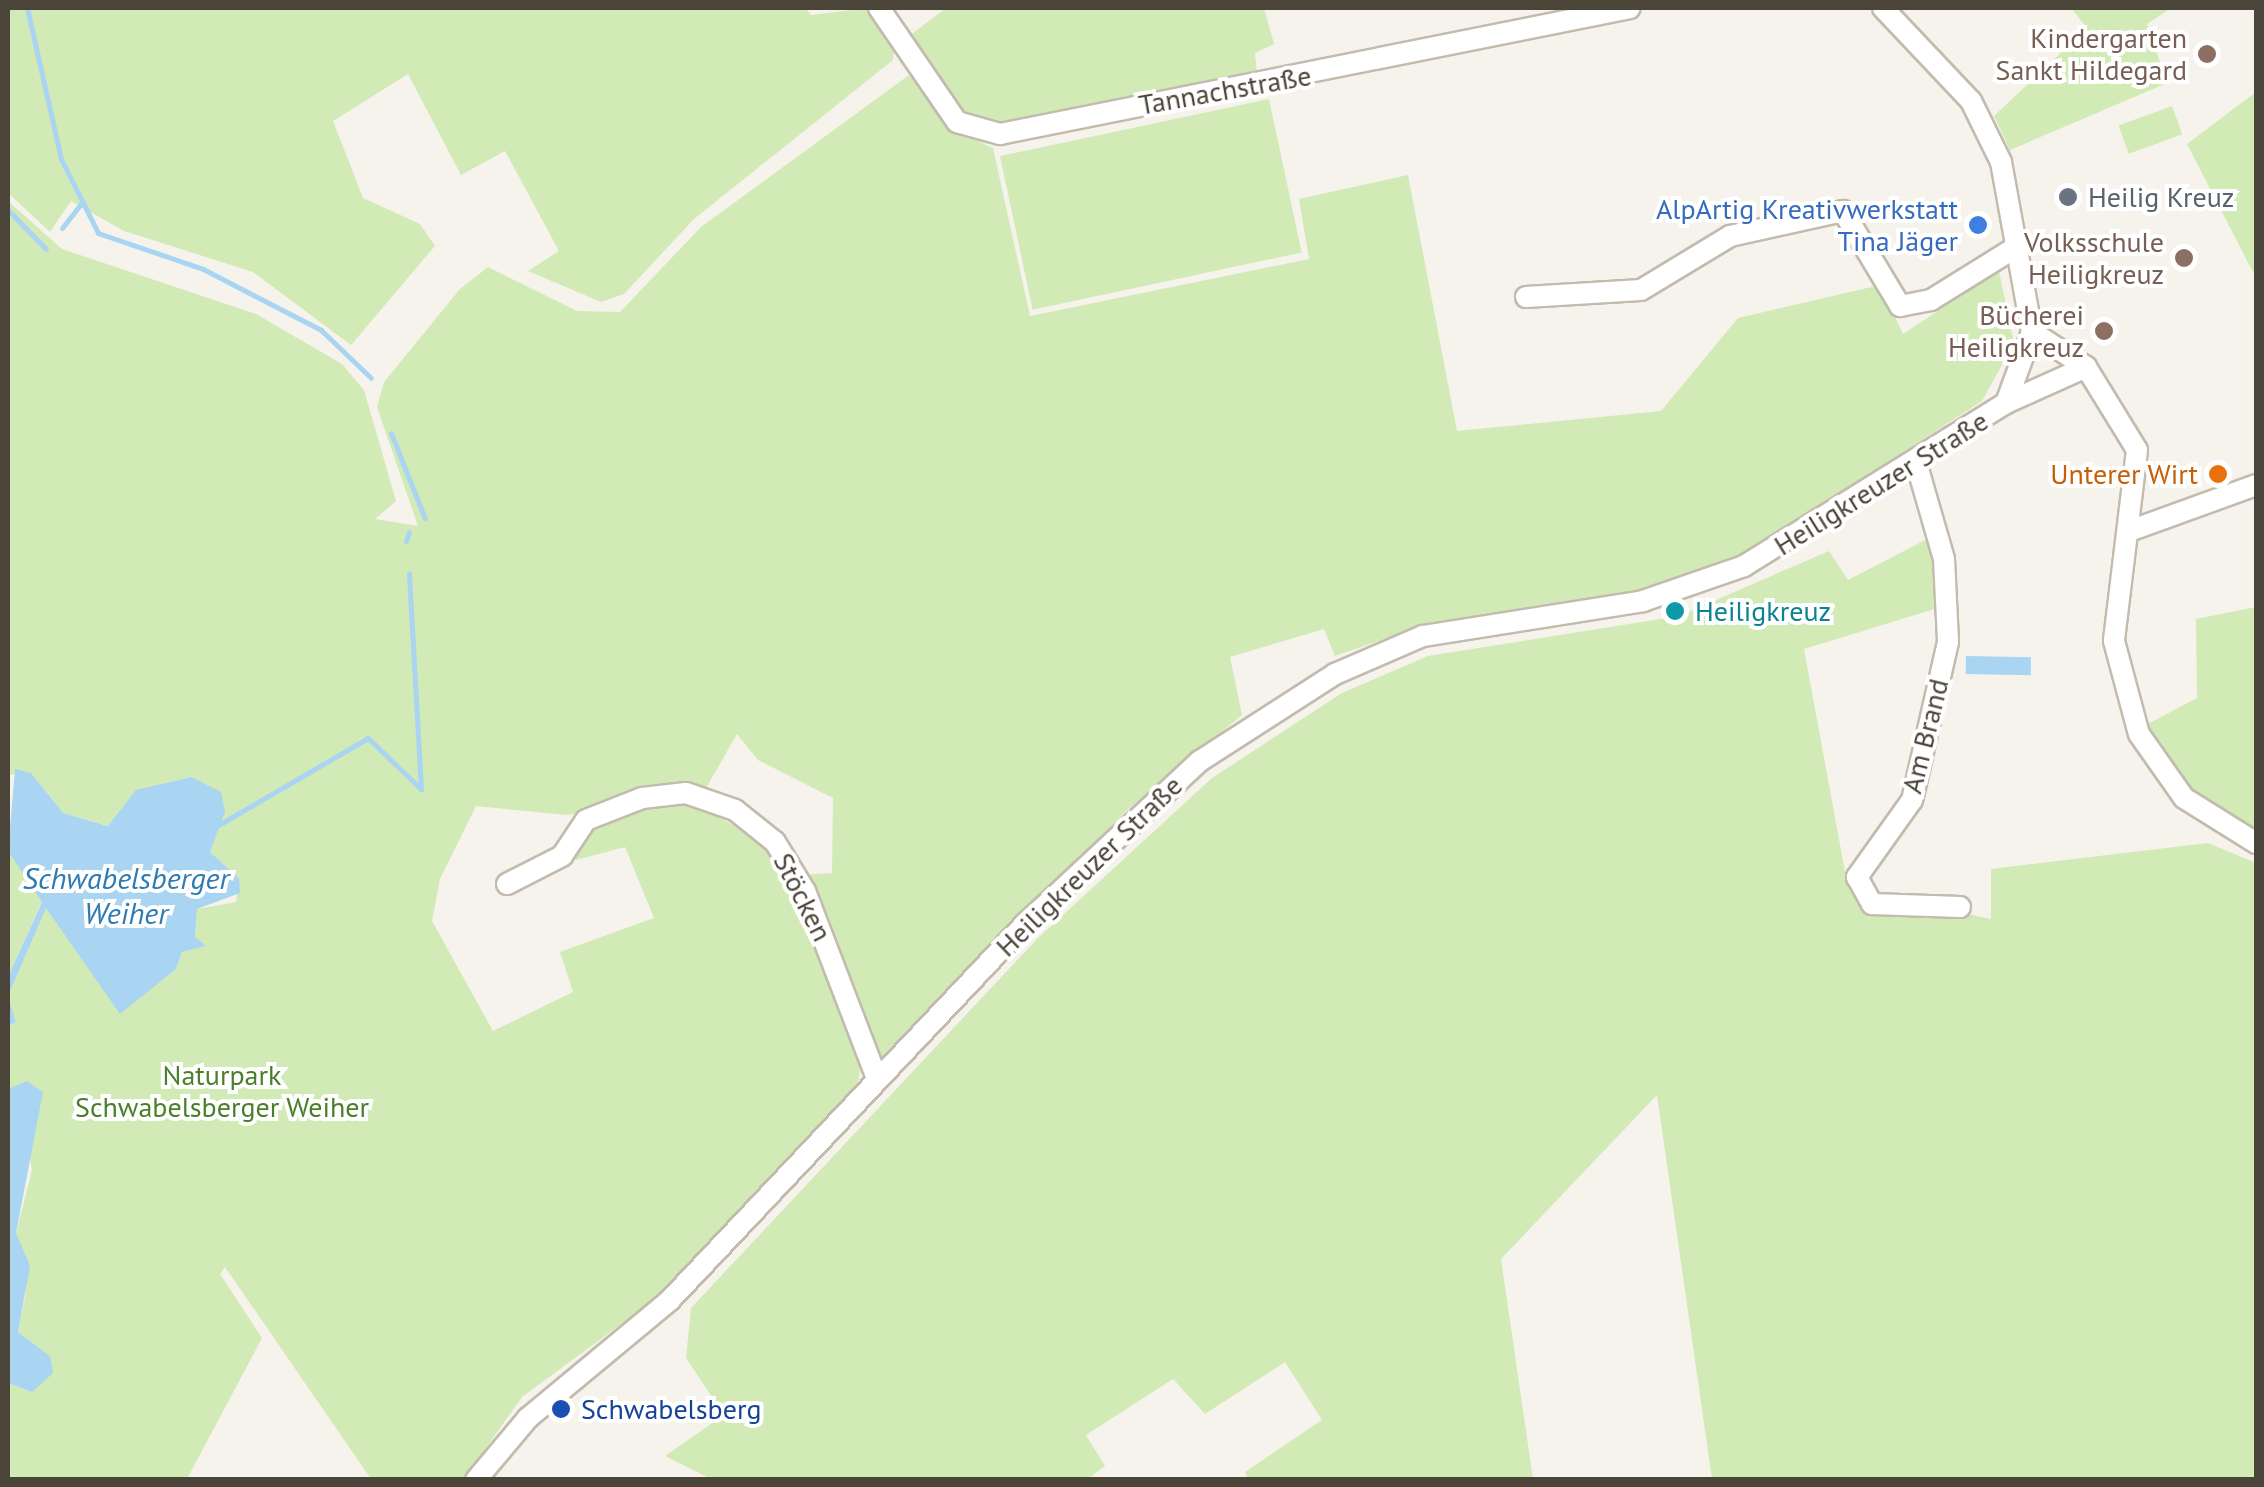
<!DOCTYPE html>
<html>
<head>
<meta charset="utf-8">
<style>
	body { margin:0 }
	#map { position:relative; width:2264px; height:1487px; overflow:hidden; background:#f6f3ec; font-family:"PT Sans",sans-serif }
	div>[style] { position:absolute }
	[style*='--x'] { left:calc(var(--x)*1px); top:calc(var(--y)*1px); width:calc(var(--w)*1px); rotate:calc(var(--a)*1deg) }
	.green>* { inset:0; background:#d2eab5; transform-origin:0 0 }
	.water>* { inset:0; background:#a9d4f2; transform-origin:0 0 }
	.stream>* { height:5px; margin:-2.5px; padding:0 2.5px; transform-origin:2.5px; border-radius:2.5px; background:#a9d4f2 }
	.roads { filter:drop-shadow(2px 0 #c2bbae) drop-shadow(-2px 0 #c2bbae) drop-shadow(0 2px #c2bbae) drop-shadow(0 -2px #c2bbae) }
	.minor>* { height:20px; margin:-10px; padding:0 10px; transform-origin:10px; border-radius:10px; background:#fff }
	.dots>* { width:28px; height:28px; translate:-50% -50%; box-sizing:border-box; border:5px solid #fff; border-radius:50% }
	span { translate:-50% -50%; white-space:nowrap; text-align:center; line-height:1.15; -webkit-text-stroke:8px #fff; paint-order:stroke }
	.education-label { font-size:28px; color:#785e54 }
	.right { translate:-100% -50%; text-align:right }
	.street-label { font-size:28px; color:#4b4439 }
	.worship-label { font-size:28px; color:#5b616d }
	.left { translate:0 -50%; text-align:left }
	.shop-label { font-size:28px; color:#366cbe }
	.food-label { font-size:28px; color:#c56008 }
	.culture-label { font-size:28px; color:#0d838f }
	.park-label { font-size:28px; color:#4a7f2a }
	.transit-label { font-size:28px; color:#164399 }
	.water-label { font-size:30px; color:#2e7ab2; font-style:italic }
	.frame { position:absolute; inset:0; border:10px solid #4b4439; pointer-events:none }
</style>
</head>
<body>
<div id="map">
	<div class="green">
		<div style="clip-path:polygon(8px 8px,805px 8px,811px 15px,868px 8px,894px 48px,893px 60px,694px 219px,624px 294px,601px 302px,528px 271px,559px 251px,505px 151px,461px 175px,408px 74px,333px 121px,363px 198px,420px 224px,435px 246px,351px 345px,253px 272px,124px 231px,71px 201px,50px 232px,8px 193px)"></div>
		<div style="clip-path:polygon(946px 8px,1264px 8px,1274px 44px,1255px 53px,1257px 72px,993px 125px,958px 117px,904px 40px)"></div>
		<div style="clip-path:polygon(2071px 8px,2171px 8px,2147px 24px,2167px 83px,2010px 150px,1994px 116px,2087px 28px)"></div>
		<div style="clip-path:polygon(909px 75px,953px 130px,993px 148px,1030px 316px,1309px 259px,1299px 199px,1408px 175px,1457px 431px,1661px 411px,1738px 318px,1880px 285px,1903px 334px,1999px 271px,2014px 343px,1982px 401px,1741px 557px,1639px 590px,1419px 627px,1335px 656px,1324px 629px,1230px 657px,1242px 715px,1126px 811px,883px 1061px,803px 875px,832px 873px,833px 798px,758px 760px,737px 734px,705px 790px,566px 815px,476px 806px,440px 879px,432px 921px,493px 1031px,573px 992px,560px 952px,654px 918px,625px 847px,576px 860px,572px 843px,611px 815px,685px 799px,772px 846px,861px 1061px,858px 1085px,662px 1294px,522px 1397px,464px 1479px,371px 1479px,225px 1267px,220px 1274px,262px 1338px,187px 1479px,8px 1479px,8px 1383px,32px 1392px,50px 1356px,18px 1332px,26px 1292px,16px 1233px,32px 1170px,15px 1087px,8px 1089px,8px 1026px,16px 1022px,8px 996px,46px 907px,120px 1013px,176px 969px,182px 952px,205px 946px,195px 937px,197px 909px,236px 902px,239px 878px,210px 852px,220px 825px,191px 777px,149px 787px,109px 826px,63px 813px,31px 773px,8px 775px,8px 201px,62px 249px,256px 314px,342px 364px,364px 390px,396px 501px,375px 519px,418px 526px,377px 407px,384px 382px,460px 289px,488px 267px,577px 311px,620px 312px,701px 227px)"></div>
		<div style="clip-path:polygon(2256px 92px,2256px 278px,2187px 144px)"></div>
		<div style="left:1269px;top:99px;width:157px;height:275px;rotate:78deg"></div>
		<div style="left:2172px;top:106px;width:30px;height:57px;rotate:70deg"></div>
		<div style="clip-path:polygon(1931px 537px,1941px 607px,1804px 649px,1848px 888px,1991px 919px,1991px 869px,2208px 843px,2256px 863px,2256px 1477px,1712px 1479px,1657px 1095px,1501px 1259px,1533px 1479px,1248px 1479px,1245px 1472px,1322px 1420px,1285px 1362px,1205px 1414px,1173px 1379px,1086px 1435px,1105px 1466px,1088px 1479px,711px 1479px,665px 1456px,724px 1415px,686px 1358px,691px 1308px,1038px 938px,1212px 778px,1342px 693px,1428px 656px,1679px 616px,1829px 551px,1848px 580px)"></div>
		<div style="clip-path:polygon(2256px 607px,2256px 828px,2226px 817px,2161px 763px,2144px 726px,2197px 698px,2196px 619px)"></div>
		<div style="clip-path:polygon(8px 851px,42px 901px,8px 977px)"></div>
	</div>
	<div class="water">
		<div style="left:1966px;top:656px;width:65px;height:18px;rotate:1deg"></div>
		<div style="clip-path:polygon(15px 769px,31px 773px,63px 813px,108px 826px,136px 790px,191px 777px,221px 792px,225px 812px,210px 852px,239px 878px,240px 893px,197px 909px,195px 937px,206px 946px,182px 952px,176px 969px,120px 1014px,46px 908px,8px 996px,16px 1022px,8px 1026px,8px 977px,42px 902px,8px 851px)"></div>
		<div style="clip-path:polygon(27px 1081px,43px 1092px,16px 1233px,30px 1266px,18px 1332px,50px 1356px,53px 1373px,32px 1392px,8px 1383px,8px 1089px)"></div>
	</div>
	<div class="stream">
		<div style="--x:27;--y:8;--w:155;--a:77.3"></div>
		<div style="--x:61;--y:159;--w:83;--a:63.4"></div>
		<div style="--x:98;--y:233;--w:111;--a:18.9"></div>
		<div style="--x:203;--y:269;--w:133;--a:27.3"></div>
		<div style="--x:321;--y:330;--w:69;--a:43.8"></div>
		<div style="--x:8;--y:210;--w:54;--a:45.7"></div>
		<div style="--x:62;--y:228;--w:33;--a:-52"></div>
		<div style="--x:391;--y:433;--w:92;--a:68.4"></div>
		<div style="--x:406;--y:541;--w:9;--a:-72"></div>
		<div style="--x:215;--y:827;--w:177;--a:-30.2"></div>
		<div style="--x:368;--y:738;--w:74;--a:43.9"></div>
		<div style="--x:421;--y:789;--w:216;--a:-93.2"></div>
	</div>
	<div class="roads">
		<div class="minor">
			<div style="--x:879;--y:8;--w:138;--a:55.6"></div>
			<div style="--x:957;--y:122;--w:45;--a:15.6"></div>
			<div style="--x:1000;--y:134;--w:642;--a:-11.31"></div>
			<div style="--x:1883;--y:8;--w:128;--a:46.6"></div>
			<div style="--x:1971;--y:101;--w:68;--a:63.8"></div>
			<div style="--x:2001;--y:162;--w:173;--a:79.7"></div>
			<div style="--x:2032;--y:332;--w:76;--a:110.1"></div>
			<div style="--x:1526;--y:297;--w:115;--a:-3.5"></div>
			<div style="--x:1641;--y:290;--w:104;--a:-31.2"></div>
			<div style="--x:1730;--y:236;--w:116;--a:-12.5"></div>
			<div style="--x:1843;--y:211;--w:111;--a:59"></div>
			<div style="--x:1900;--y:306;--w:32;--a:-11"></div>
			<div style="--x:1931;--y:300;--w:106;--a:-31.9"></div>
			<div style="--x:2032;--y:332;--w:64;--a:32.9"></div>
			<div style="--x:2086;--y:367;--w:97;--a:58.4"></div>
			<div style="--x:2137;--y:450;--w:192;--a:96.9"></div>
			<div style="--x:2114;--y:641;--w:96;--a:75"></div>
			<div style="--x:2139;--y:734;--w:78;--a:54.9"></div>
			<div style="--x:2184;--y:798;--w:85;--a:32"></div>
			<div style="--x:1916;--y:462;--w:101;--a:73.9"></div>
			<div style="--x:1944;--y:559;--w:83;--a:87.2"></div>
			<div style="--x:1948;--y:642;--w:162;--a:102.8"></div>
			<div style="--x:1912;--y:800;--w:95;--a:125.5"></div>
			<div style="--x:1857;--y:877;--w:31;--a:61"></div>
			<div style="--x:1872;--y:904;--w:88;--a:2"></div>
			<div style="--x:2132;--y:530;--w:132;--a:-19.9"></div>
			<div style="--x:507;--y:884;--w:62;--a:-27"></div>
			<div style="--x:562;--y:856;--w:43;--a:-56.3"></div>
			<div style="--x:586;--y:820;--w:60;--a:-21.4"></div>
			<div style="--x:642;--y:798;--w:44;--a:-6.5"></div>
			<div style="--x:686;--y:793;--w:52;--a:19.1"></div>
			<div style="--x:735;--y:810;--w:51;--a:38.7"></div>
			<div style="--x:775;--y:842;--w:57;--a:58.5"></div>
			<div style="--x:805;--y:891;--w:201;--a:69"></div>
			<div style="--x:476;--y:1480;--w:81;--a:-50"></div>
			<div style="--x:528;--y:1418;--w:185;--a:-39.7"></div>
			<div style="--x:670;--y:1300;--w:517;--a:-46.65"></div>
			<div style="--x:1025;--y:924;--w:239;--a:-43"></div>
			<div style="--x:1200;--y:761;--w:161;--a:-32.8"></div>
			<div style="--x:1335;--y:674;--w:96;--a:-23.4"></div>
			<div style="--x:1423;--y:636;--w:223;--a:-9"></div>
			<div style="--x:1643;--y:601;--w:107;--a:-19.1"></div>
			<div style="--x:1744;--y:566;--w:309;--a:-31.9"></div>
			<div style="--x:2006;--y:403;--w:88;--a:-24.2"></div>
		</div>
	</div>
	<div class="dots">
		<div style="left:2207px;top:54px;background:#8d6e63"></div>
		<div style="left:2068px;top:197px;background:#6b7280"></div>
		<div style="left:1978px;top:225px;background:#3f7fe0"></div>
		<div style="left:2184px;top:258px;background:#8d6e63"></div>
		<div style="left:2104px;top:331px;background:#8d6e63"></div>
		<div style="left:2218px;top:474px;background:#e8710a"></div>
		<div style="left:1675px;top:611px;background:#0f9aa8"></div>
		<div style="left:561px;top:1409px;background:#1a4fb4"></div>
	</div>
	<div class="education-label">
		<span class="right" style="left:2187px;top:54px">Kindergarten<br>Sankt Hildegard</span>
		<span class="right" style="left:2164px;top:258px">Volksschule<br>Heiligkreuz</span>
		<span class="right" style="left:2084px;top:331px">Bücherei<br>Heiligkreuz</span>
	</div>
	<div class="street-label">
		<span style="left:1225px;top:90px;rotate:-10deg">Tannachstraße</span>
		<span style="left:1881px;top:483px;rotate:-32deg">Heiligkreuzer Straße</span>
		<span style="left:1925px;top:736px;rotate:-76deg">Am Brand</span>
		<span style="left:1089px;top:866px;rotate:-44deg">Heiligkreuzer Straße</span>
		<span style="left:803px;top:897px;rotate:63deg">Stöcken</span>
	</div>
	<div class="worship-label">
		<span class="left" style="left:2088px;top:197px">Heilig Kreuz</span>
	</div>
	<div class="shop-label">
		<span class="right" style="left:1958px;top:225px">AlpArtig Kreativwerkstatt<br>Tina Jäger</span>
	</div>
	<div class="food-label">
		<span class="right" style="left:2198px;top:474px">Unterer Wirt</span>
	</div>
	<div class="culture-label">
		<span class="left" style="left:1695px;top:611px">Heiligkreuz</span>
	</div>
	<div class="park-label">
		<span style="left:222px;top:1091px">Naturpark<br>Schwabelsberger Weiher</span>
	</div>
	<div class="transit-label">
		<span class="left" style="left:581px;top:1409px">Schwabelsberg</span>
	</div>
	<div class="water-label">
		<span style="left:126px;top:895px">Schwabelsberger<br>Weiher</span>
	</div>
	<div class="frame"></div>
</div>
</body>
</html>
